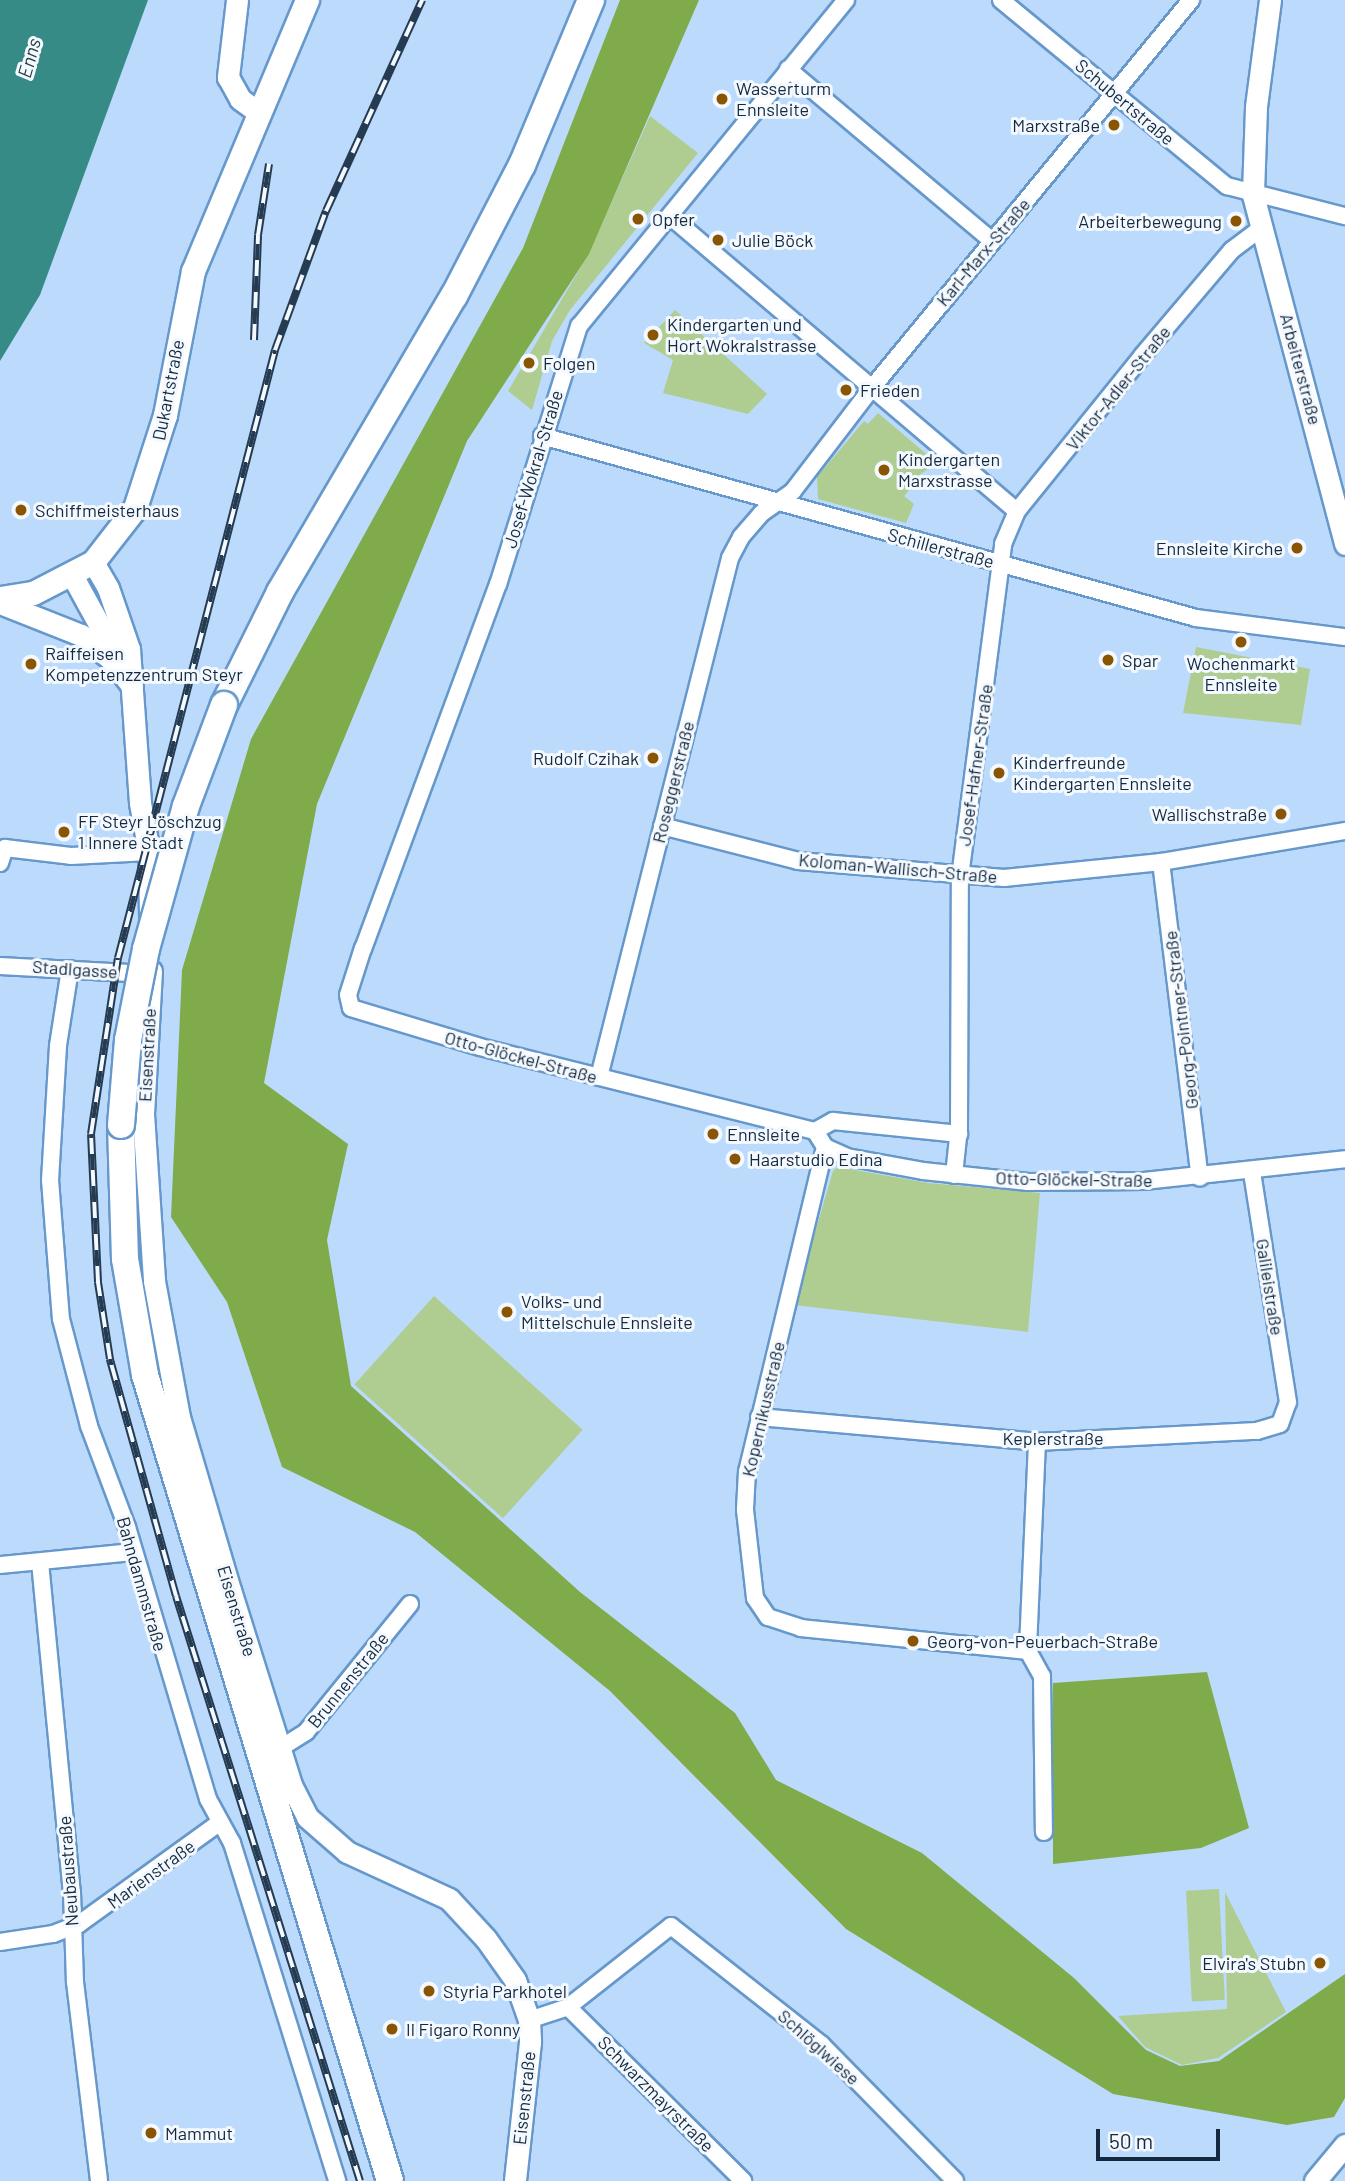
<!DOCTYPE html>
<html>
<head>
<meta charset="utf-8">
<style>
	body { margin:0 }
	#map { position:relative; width:1345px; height:2181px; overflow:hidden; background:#bcdbfc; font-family:Barlow,sans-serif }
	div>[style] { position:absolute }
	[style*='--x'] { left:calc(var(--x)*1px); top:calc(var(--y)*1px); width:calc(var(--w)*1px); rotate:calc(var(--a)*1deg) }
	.green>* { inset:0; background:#afcd90; transform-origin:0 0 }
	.forest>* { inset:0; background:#7fab4a }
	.water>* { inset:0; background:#368b86 }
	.roads { filter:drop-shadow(2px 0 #6698cb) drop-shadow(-2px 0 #6698cb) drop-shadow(0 2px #6698cb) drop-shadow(0 -2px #6698cb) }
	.minor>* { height:16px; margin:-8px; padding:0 8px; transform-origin:8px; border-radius:8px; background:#fff }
	.tertiary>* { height:21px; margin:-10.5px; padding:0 10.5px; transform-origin:10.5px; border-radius:10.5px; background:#fff }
	.secondary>* { height:23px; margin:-11.5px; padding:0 11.5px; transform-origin:11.5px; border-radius:11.5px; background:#fff }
	.primary>* { height:26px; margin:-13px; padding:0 13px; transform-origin:13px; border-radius:13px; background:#fff }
	.rail>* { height:8px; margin-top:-4px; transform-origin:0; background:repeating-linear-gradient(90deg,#f4f9ff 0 16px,#253b51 0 32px); box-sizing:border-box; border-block:2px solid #253b51 }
	.bridges { filter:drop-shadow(2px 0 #6698cb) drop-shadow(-2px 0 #6698cb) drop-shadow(0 2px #6698cb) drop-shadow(0 -2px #6698cb) }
	.primary-bridge>* { height:26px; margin:-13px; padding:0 13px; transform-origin:13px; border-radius:13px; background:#fff }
	.dots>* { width:19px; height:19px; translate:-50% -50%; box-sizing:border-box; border:4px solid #f4f9ff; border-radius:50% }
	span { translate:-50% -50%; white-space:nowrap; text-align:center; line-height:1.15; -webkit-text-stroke:6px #f4f9ff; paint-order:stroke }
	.poi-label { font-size:18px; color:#14293e }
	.left { translate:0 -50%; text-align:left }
	.right { translate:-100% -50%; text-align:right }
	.street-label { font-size:18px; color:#14293e }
	.water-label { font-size:19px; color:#1f3a38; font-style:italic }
	.scale { position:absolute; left:1096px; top:2129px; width:124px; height:32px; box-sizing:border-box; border:4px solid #14293e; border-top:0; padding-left:9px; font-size:21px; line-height:24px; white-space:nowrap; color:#14293e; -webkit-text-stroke:5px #f4f9ff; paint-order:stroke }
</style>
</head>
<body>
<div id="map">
	<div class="green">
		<div style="clip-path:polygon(650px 116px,698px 153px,570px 310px,552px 341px,532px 410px,508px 391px,589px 253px)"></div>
		<div style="clip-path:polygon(675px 310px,767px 394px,748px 414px,663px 393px,673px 360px,644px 343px)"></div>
		<div style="clip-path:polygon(878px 413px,937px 463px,913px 479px,916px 483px,904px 496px,914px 504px,906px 523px,818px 499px,817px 477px,864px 421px,868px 424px)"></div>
		<div style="clip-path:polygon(1196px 647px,1310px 669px,1301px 725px,1183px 713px)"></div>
		<div style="clip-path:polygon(838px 1167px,928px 1183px,1040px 1193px,1028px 1332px,794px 1305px,833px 1171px)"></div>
		<div style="left:434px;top:1296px;width:200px;height:119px;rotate:42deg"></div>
		<div style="left:1219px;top:1889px;width:111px;height:33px;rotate:87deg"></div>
		<div style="clip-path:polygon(1225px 1892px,1286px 2012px,1218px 2058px,1182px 2065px,1145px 2047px,1118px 2016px,1227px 2009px)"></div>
	</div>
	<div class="forest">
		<div style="clip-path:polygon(620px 0,699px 0,589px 254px,467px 441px,317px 804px,264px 1083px,348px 1144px,327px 1240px,351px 1386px,580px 1592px,735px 1713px,776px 1780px,922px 1853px,1074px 1978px,1146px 2050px,1180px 2066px,1219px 2061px,1345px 1974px,1345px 2098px,1334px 2117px,1287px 2125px,1113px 2094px,846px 1929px,610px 1691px,415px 1532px,282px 1467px,227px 1302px,171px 1217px,182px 970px,251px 739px,523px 248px)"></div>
		<div style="clip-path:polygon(1207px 1672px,1249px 1828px,1201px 1848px,1053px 1864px,1053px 1683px)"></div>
	</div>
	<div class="water">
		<div style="clip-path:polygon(0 0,148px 0,40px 295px,0 361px)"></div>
	</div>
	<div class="roads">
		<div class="minor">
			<div style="--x:846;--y:0;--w:421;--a:129.3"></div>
			<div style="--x:579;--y:326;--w:270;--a:107.4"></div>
			<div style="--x:498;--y:584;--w:388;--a:110.3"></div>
			<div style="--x:363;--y:948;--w:49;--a:107.7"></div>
			<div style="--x:348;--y:995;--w:13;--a:77"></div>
			<div style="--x:351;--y:1008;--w:135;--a:16.8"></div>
			<div style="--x:480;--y:1047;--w:345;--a:14.1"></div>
			<div style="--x:815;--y:1131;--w:19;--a:58"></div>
			<div style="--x:825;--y:1147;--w:24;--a:24"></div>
			<div style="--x:847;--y:1157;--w:77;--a:10.4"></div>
			<div style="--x:923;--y:1171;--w:106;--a:6"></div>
			<div style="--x:1028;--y:1182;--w:116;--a:-0.5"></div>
			<div style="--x:1144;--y:1181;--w:202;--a:-6.2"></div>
			<div style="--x:1001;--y:0;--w:293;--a:39.5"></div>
			<div style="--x:1227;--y:186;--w:122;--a:14.3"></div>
			<div style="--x:788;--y:69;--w:265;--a:40.1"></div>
			<div style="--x:670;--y:216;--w:455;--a:40.4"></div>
			<div style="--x:542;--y:436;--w:679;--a:15.55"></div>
			<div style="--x:1196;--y:618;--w:150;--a:7.3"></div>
			<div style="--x:662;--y:826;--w:140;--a:14.4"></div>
			<div style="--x:798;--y:861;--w:207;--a:4.7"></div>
			<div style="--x:1004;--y:878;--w:158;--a:-5.8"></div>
			<div style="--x:1161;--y:862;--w:187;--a:-9.6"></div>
			<div style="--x:1161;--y:862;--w:318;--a:83"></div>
			<div style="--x:0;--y:863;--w:16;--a:-72"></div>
			<div style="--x:5;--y:848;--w:66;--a:6.9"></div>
			<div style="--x:71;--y:856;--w:78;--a:-2.9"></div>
			<div style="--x:0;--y:966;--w:148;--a:3.1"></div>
			<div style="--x:70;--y:969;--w:78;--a:98.9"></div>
			<div style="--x:58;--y:1046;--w:134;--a:93.4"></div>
			<div style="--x:50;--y:1180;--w:139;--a:85.5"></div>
			<div style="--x:61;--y:1319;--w:111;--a:75.3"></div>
			<div style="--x:89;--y:1426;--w:108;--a:69.4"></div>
			<div style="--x:127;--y:1527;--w:284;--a:73.4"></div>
			<div style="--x:208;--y:1799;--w:50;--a:61.4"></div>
			<div style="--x:232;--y:1843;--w:354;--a:72.7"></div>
			<div style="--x:599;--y:1077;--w:535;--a:-75.83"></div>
			<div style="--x:730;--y:558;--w:24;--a:-62"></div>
			<div style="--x:741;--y:537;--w:32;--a:-49"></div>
			<div style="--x:762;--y:513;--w:38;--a:-35"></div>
			<div style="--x:793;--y:491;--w:128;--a:-52.6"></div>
			<div style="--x:871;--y:389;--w:504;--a:-50.56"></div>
			<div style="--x:815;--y:1131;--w:21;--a:-29"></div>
			<div style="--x:833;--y:1121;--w:127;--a:5.9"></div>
			<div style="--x:825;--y:1147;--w:333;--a:103.5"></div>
			<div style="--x:747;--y:1471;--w:39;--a:93"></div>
			<div style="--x:745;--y:1510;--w:89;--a:83.5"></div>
			<div style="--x:755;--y:1598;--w:23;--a:56"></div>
			<div style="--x:768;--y:1617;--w:35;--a:18"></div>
			<div style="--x:801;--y:1628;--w:228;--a:5.8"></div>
			<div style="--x:954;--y:1175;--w:47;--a:-83.9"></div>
			<div style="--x:959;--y:1128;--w:251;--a:-89.8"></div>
			<div style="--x:960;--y:877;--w:336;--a:-82.6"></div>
			<div style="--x:1003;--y:544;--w:36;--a:-67"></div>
			<div style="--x:1017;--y:511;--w:199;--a:-51.1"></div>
			<div style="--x:1142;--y:356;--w:139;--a:-49.7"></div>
			<div style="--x:1232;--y:250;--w:36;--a:-37"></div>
			<div style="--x:759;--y:1417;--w:279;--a:5.1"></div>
			<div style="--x:1037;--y:1442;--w:220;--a:-2.9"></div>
			<div style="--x:1257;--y:1431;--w:24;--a:-17"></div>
			<div style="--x:1280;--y:1424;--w:23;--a:-70"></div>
			<div style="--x:1288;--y:1402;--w:233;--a:-98.9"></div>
			<div style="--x:1037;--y:1442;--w:209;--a:92.5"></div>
			<div style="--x:1028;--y:1651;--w:29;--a:61"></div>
			<div style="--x:1042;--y:1676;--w:156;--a:89.3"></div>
			<div style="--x:40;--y:1562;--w:332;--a:84.5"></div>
			<div style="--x:72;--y:1892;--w:90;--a:88.1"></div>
			<div style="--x:75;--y:1982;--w:200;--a:83.1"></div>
			<div style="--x:0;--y:1565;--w:133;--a:-5.6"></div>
			<div style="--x:279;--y:1749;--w:32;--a:-32"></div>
			<div style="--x:306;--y:1732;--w:165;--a:-50.9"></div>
			<div style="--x:0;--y:1942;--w:54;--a:-8.6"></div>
			<div style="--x:53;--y:1934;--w:28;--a:-21"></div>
			<div style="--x:79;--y:1924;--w:173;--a:-35.8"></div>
			<div style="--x:568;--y:2007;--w:247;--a:44.8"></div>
			<div style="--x:529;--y:2020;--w:41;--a:-18.4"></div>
			<div style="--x:568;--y:2007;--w:131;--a:-38.2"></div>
			<div style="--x:671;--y:1926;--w:192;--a:38.2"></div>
			<div style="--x:822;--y:2045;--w:190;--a:45.6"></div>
		</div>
		<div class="tertiary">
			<div style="--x:237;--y:0;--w:78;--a:96.7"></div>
			<div style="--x:228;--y:77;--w:25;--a:61"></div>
			<div style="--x:240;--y:99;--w:22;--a:36"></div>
			<div style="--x:1270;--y:0;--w:108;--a:97.5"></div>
			<div style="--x:1256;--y:107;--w:88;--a:92"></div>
			<div style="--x:1253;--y:195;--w:361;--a:75.2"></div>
			<div style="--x:93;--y:562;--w:30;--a:60"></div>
			<div style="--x:108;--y:588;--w:65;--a:71"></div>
			<div style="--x:129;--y:649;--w:154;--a:85.9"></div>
			<div style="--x:140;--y:803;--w:50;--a:79.6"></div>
			<div style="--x:149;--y:852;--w:63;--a:89.1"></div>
			<div style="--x:72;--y:575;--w:96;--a:61.3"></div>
			<div style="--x:0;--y:603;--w:87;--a:21.6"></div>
			<div style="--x:81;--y:635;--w:38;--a:39"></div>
			<div style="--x:111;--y:659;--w:34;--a:52"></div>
			<div style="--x:151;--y:971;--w:143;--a:93.2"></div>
			<div style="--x:143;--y:1114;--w:167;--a:86.2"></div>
			<div style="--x:154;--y:1281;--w:138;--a:79.6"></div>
			<div style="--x:179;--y:1417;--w:180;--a:73.6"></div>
			<div style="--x:230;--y:1590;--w:204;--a:72.6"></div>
			<div style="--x:291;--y:1785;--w:36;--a:63"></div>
			<div style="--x:307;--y:1817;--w:53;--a:41.2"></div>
			<div style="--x:347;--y:1852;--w:112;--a:24.7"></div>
			<div style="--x:449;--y:1899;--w:54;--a:47.2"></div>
			<div style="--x:486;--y:1939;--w:50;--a:54.7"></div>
			<div style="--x:515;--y:1980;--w:42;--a:70.7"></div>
			<div style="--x:529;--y:2020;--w:22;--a:87"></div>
			<div style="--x:530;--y:2042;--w:140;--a:96.2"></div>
			<div style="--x:1315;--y:2181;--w:47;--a:-50.2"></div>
		</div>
		<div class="secondary">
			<div style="--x:0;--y:598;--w:33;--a:-9"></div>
			<div style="--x:33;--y:593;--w:68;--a:-27.3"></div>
			<div style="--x:93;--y:562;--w:68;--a:-52.1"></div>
			<div style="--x:135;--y:508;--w:98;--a:-72.1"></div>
			<div style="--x:165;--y:415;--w:147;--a:-79"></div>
			<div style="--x:193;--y:271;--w:294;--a:-67.2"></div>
		</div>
		<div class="primary">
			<div style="--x:224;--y:705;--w:126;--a:-63.6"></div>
			<div style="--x:280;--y:592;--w:343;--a:-59.6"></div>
			<div style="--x:454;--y:296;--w:148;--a:-62.6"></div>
			<div style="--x:522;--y:165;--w:179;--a:-67.3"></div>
			<div style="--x:121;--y:1125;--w:134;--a:88.3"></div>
			<div style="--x:125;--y:1259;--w:118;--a:80.2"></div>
			<div style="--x:145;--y:1375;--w:842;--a:73.09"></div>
		</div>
	</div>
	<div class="rail">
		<div style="--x:254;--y:340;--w:105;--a:-87.8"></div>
		<div style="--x:258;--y:235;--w:72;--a:-81.2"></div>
		<div style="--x:360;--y:2181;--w:613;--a:-107.46"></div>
		<div style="--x:176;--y:1596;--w:246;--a:-105.6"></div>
		<div style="--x:110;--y:1359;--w:78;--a:-98.9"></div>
		<div style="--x:98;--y:1282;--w:148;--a:-92.7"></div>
		<div style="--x:91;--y:1134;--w:178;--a:-81.3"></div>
		<div style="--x:118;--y:958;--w:628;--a:-75.52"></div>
		<div style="--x:275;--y:350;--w:148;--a:-69.9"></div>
		<div style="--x:326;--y:211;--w:232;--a:-65.5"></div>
	</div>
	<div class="bridges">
		<div class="primary-bridge">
			<div style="--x:121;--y:1125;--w:85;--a:-85.3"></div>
			<div style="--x:128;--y:1040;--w:93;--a:-78.8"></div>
			<div style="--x:146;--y:949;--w:148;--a:-74.4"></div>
			<div style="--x:186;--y:806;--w:108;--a:-69.4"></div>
		</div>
	</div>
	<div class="dots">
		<div style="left:722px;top:99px;background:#895500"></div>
		<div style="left:1114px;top:125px;background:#895500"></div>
		<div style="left:638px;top:219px;background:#895500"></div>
		<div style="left:1236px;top:221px;background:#895500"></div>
		<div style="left:718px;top:240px;background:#895500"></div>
		<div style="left:653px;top:335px;background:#895500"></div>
		<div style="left:529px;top:363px;background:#895500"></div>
		<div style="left:846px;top:390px;background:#895500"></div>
		<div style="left:884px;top:470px;background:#895500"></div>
		<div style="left:21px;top:510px;background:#895500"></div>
		<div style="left:1297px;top:548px;background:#895500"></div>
		<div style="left:1241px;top:642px;background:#895500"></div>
		<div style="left:1108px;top:660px;background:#895500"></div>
		<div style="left:31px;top:664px;background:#895500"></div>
		<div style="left:653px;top:758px;background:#895500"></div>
		<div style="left:999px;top:773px;background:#895500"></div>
		<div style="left:1281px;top:814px;background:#895500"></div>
		<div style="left:64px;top:832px;background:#895500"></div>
		<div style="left:713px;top:1134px;background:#895500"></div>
		<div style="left:735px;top:1159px;background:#895500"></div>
		<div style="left:507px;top:1312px;background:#895500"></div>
		<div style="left:913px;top:1641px;background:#895500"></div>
		<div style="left:1320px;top:1963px;background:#895500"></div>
		<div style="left:429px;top:1991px;background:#895500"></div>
		<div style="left:392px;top:2029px;background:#895500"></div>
		<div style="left:151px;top:2133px;background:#895500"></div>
	</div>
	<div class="poi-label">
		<span class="left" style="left:736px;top:99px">Wasserturm<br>Ennsleite</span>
		<span class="right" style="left:1100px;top:125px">Marxstraße</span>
		<span class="left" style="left:652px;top:219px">Opfer</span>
		<span class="right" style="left:1222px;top:221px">Arbeiterbewegung</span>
		<span class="left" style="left:732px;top:240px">Julie Böck</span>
		<span class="left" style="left:667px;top:335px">Kindergarten und<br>Hort Wokralstrasse</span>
		<span class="left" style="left:543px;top:363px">Folgen</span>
		<span class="left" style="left:860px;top:390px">Frieden</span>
		<span class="left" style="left:898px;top:470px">Kindergarten<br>Marxstrasse</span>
		<span class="left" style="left:35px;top:510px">Schiffmeisterhaus</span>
		<span class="right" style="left:1283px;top:548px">Ennsleite Kirche</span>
		<span class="left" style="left:45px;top:664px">Raiffeisen<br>Kompetenzzentrum Steyr</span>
		<span class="left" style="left:1122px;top:660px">Spar</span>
		<span style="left:1241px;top:674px">Wochenmarkt<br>Ennsleite</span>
		<span class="right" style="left:639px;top:758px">Rudolf Czihak</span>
		<span class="left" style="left:1013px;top:773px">Kinderfreunde<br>Kindergarten Ennsleite</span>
		<span class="right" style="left:1267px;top:814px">Wallischstraße</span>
		<span class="left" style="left:78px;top:832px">FF Steyr Löschzug<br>1 Innere Stadt</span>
		<span class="left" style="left:727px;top:1134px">Ennsleite</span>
		<span class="left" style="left:749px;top:1159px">Haarstudio Edina</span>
		<span class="left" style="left:521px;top:1312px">Volks- und<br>Mittelschule Ennsleite</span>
		<span class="left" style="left:927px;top:1641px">Georg-von-Peuerbach-Straße</span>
		<span class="right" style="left:1306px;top:1963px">Elvira's Stubn</span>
		<span class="left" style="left:443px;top:1991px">Styria Parkhotel</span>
		<span class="left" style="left:406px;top:2029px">Il Figaro Ronny</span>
		<span class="left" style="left:165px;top:2133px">Mammut</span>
	</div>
	<div class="street-label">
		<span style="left:1125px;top:102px;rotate:40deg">Schubertstraße</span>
		<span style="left:983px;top:252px;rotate:-50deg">Karl-Marx-Straße</span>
		<span style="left:1301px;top:369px;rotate:75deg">Arbeiterstraße</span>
		<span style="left:1118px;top:388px;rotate:-51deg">Viktor-Adler-Straße</span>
		<span style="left:168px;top:390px;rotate:-79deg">Dukartstraße</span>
		<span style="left:533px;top:469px;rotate:-73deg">Josef-Wokral-Straße</span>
		<span style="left:941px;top:548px;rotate:15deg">Schillerstraße</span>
		<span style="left:975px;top:765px;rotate:-82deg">Josef-Hafner-Straße</span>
		<span style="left:673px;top:782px;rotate:-76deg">Roseggerstraße</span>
		<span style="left:898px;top:868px;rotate:5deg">Koloman-Wallisch-Straße</span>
		<span style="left:75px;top:969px;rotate:4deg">Stadlgasse</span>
		<span style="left:1181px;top:1020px;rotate:-97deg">Georg-Pointner-Straße</span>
		<span style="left:147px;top:1055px;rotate:-87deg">Eisenstraße</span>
		<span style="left:521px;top:1057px;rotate:15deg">Otto-Glöckel-Straße</span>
		<span style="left:1074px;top:1179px;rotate:1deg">Otto-Glöckel-Straße</span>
		<span style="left:1270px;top:1287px;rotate:81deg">Galileistraße</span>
		<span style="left:763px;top:1409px;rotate:-77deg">Kopernikusstraße</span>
		<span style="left:1053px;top:1438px">Keplerstraße</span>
		<span style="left:142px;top:1584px;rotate:74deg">Bahndammstraße</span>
		<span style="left:237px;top:1611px;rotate:73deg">Eisenstraße</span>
		<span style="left:348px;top:1680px;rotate:-51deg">Brunnenstraße</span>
		<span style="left:68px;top:1871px;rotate:-94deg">Neubaustraße</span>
		<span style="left:151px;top:1874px;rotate:-36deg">Marienstraße</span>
		<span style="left:819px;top:2047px;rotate:42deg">Schlöglwiese</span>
		<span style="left:656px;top:2094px;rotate:45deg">Schwarzmayrstraße</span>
		<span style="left:524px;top:2098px;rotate:-84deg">Eisenstraße</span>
	</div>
	<div class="water-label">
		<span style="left:29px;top:58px;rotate:-74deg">Enns</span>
	</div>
	<div class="scale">50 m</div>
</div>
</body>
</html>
